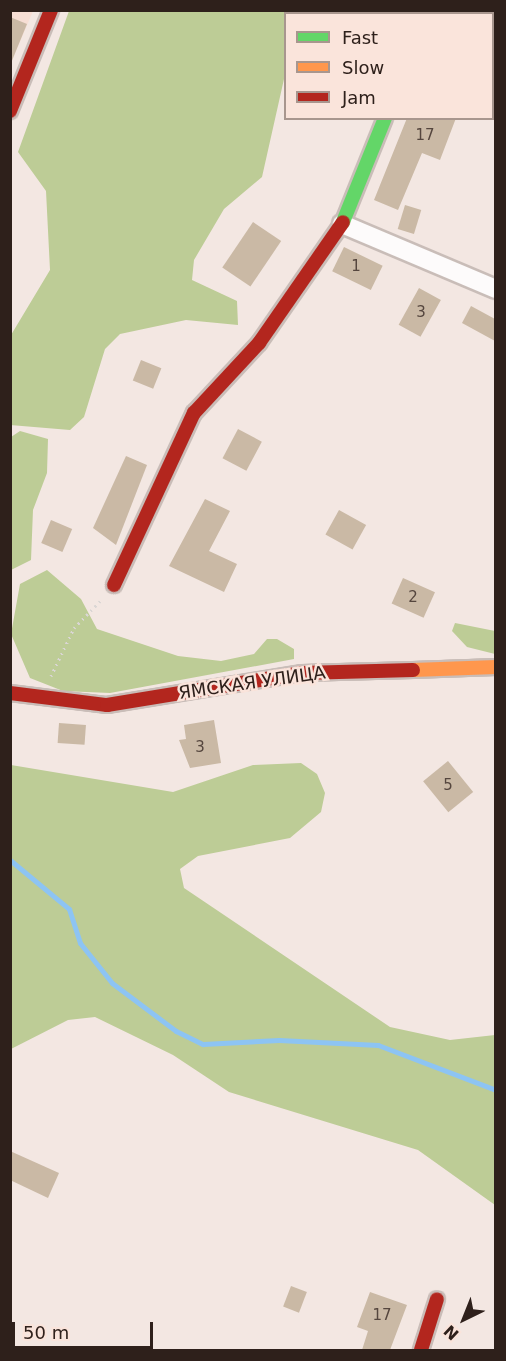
<!DOCTYPE html>
<html>
<head>
<meta charset="utf-8">
<style>
	body { margin:0 }
	#map { position:relative; width:506px; height:1361px; overflow:hidden; background:#f3e7e2; font-family:"DejaVu Sans",sans-serif }
	div>[style] { position:absolute }
	[style*='--x'] { left:calc(var(--x)*1px); top:calc(var(--y)*1px); width:calc(var(--w)*1px); rotate:calc(var(--a)*1deg) }
	.built>* { inset:0; background:#f7ded4 }
	.forest>* { inset:0; background:#bdcc96 }
	.stream>* { height:5px; margin:-2.5px; padding:0 2.5px; transform-origin:2.5px; border-radius:2.5px; background:#8dc4f3 }
	.building>* { inset:0; background:#cab9a5; transform-origin:0 0 }
	.path>* { height:3px; margin-top:-1.5px; transform-origin:0; background:repeating-linear-gradient(90deg,#dad6d4 0 1.5px,transparent 0 6px) }
	.roads { filter:drop-shadow(2px 0 #c9bdb8) drop-shadow(-2px 0 #c9bdb8) drop-shadow(0 2px #c9bdb8) drop-shadow(0 -2px #c9bdb8) }
	.street>* { height:18px; margin:-9px; padding:0 9px; transform-origin:9px; border-radius:9px; background:#fdfbfb }
	.fast>* { height:14px; margin:-7px; padding:0 7px; transform-origin:7px; border-radius:7px; background:#63d668 }
	.slow>* { height:14px; margin:-7px; padding:0 7px; transform-origin:7px; border-radius:7px; background:#ff974d }
	.jam>* { height:14px; margin:-7px; padding:0 7px; transform-origin:7px; border-radius:7px; background:#b3261e }
	span { translate:-50% -50%; white-space:nowrap; text-align:center; line-height:1.15; -webkit-text-stroke:5px #fae4db; paint-order:stroke }
	.number-label { font-size:15px; color:#55463e }
	.number-label span { -webkit-text-stroke-width:0 }
	.street-label { font-size:18px; color:#2e201b }
	.frame { position:absolute; inset:0; border:12px solid #2e201b; pointer-events:none }
	.legend { position:absolute; left:284px; top:12px; width:210px; height:108px; box-sizing:border-box; background:#fae4db; border:2px solid #a8968e; margin:0; padding:8px 10px; list-style:none; font-size:18px; color:#2e201b }
	.legend li { display:flex; align-items:center; gap:12px; height:30px }
	.legend b { width:30px; border:2px solid #a8968e }
	.north { position:absolute; left:434px; top:1289px; width:60px; height:60px; -webkit-text-stroke:4px #fae4db; paint-order:stroke; rotate:223deg; font-size:16px; font-weight:700; line-height:24px; text-align:center; color:#2e201b }
	.north::after { content:''; display:block; margin:auto; width:21px; height:27px; background:#2e201b; clip-path:polygon(50% 0,100% 100%,50% 72%,0 100%) }
	.scale { position:absolute; left:12px; top:1322px; width:141px; height:27px; box-sizing:border-box; border:3px solid #2e201b; border-top:0; padding-left:8px; font-size:18px; line-height:21px; white-space:nowrap; color:#2e201b; -webkit-text-stroke:4px #fae4db; paint-order:stroke }
</style>
</head>
<body>
<div id="map">
	<div class="built">
		<div style="clip-path:polygon(11px 11px,33px 11px,11px 63px)"></div>
	</div>
	<div class="forest">
		<div style="clip-path:polygon(69px 11px,292px 11px,286px 14px,284px 79px,262px 177px,224px 209px,194px 260px,192px 280px,237px 301px,238px 325px,186px 320px,120px 334px,105px 349px,84px 417px,70px 430px,10px 425px,11px 335px,50px 270px,46px 191px,18px 152px)"></div>
		<div style="clip-path:polygon(20px 431px,48px 439px,47px 473px,33px 510px,31px 560px,11px 570px,11px 437px)"></div>
		<div style="clip-path:polygon(47px 570px,81px 599px,97px 629px,178px 656px,221px 661px,254px 654px,267px 639px,277px 639px,294px 649px,294px 659px,110px 693px,63px 691px,30px 678px,11px 634px,20px 584px)"></div>
		<div style="clip-path:polygon(455px 623px,495px 631px,495px 654px,467px 647px,452px 631px)"></div>
		<div style="clip-path:polygon(301px 763px,317px 774px,325px 793px,321px 812px,290px 838px,198px 856px,180px 869px,184px 888px,390px 1027px,450px 1040px,495px 1035px,495px 1205px,418px 1150px,229px 1092px,173px 1055px,95px 1017px,68px 1020px,11px 1049px,11px 765px,173px 792px,253px 765px)"></div>
	</div>
	<div class="stream">
		<div style="--x:10;--y:860;--w:77;--a:39.7"></div>
		<div style="--x:69;--y:909;--w:36;--a:72"></div>
		<div style="--x:80;--y:943;--w:51;--a:51.3"></div>
		<div style="--x:112;--y:983;--w:80;--a:36.9"></div>
		<div style="--x:176;--y:1031;--w:30;--a:26"></div>
		<div style="--x:203;--y:1044;--w:76;--a:-3"></div>
		<div style="--x:279;--y:1040;--w:99;--a:2.9"></div>
		<div style="--x:378;--y:1045;--w:126;--a:20.9"></div>
	</div>
	<div class="building">
		<div style="clip-path:polygon(10px 17px,27px 24px,11px 63px,10px 63px)"></div>
		<div style="clip-path:polygon(407px 118px,456px 118px,440px 160px,422px 153px,398px 210px,374px 200px)"></div>
		<div style="left:405px;top:205px;width:17px;height:25px;rotate:17deg"></div>
		<div style="left:253px;top:222px;width:34px;height:55px;rotate:34deg"></div>
		<div style="left:344px;top:247px;width:43px;height:27px;rotate:26deg"></div>
		<div style="left:419px;top:288px;width:25px;height:42px;rotate:29deg"></div>
		<div style="clip-path:polygon(471px 306px,495px 319px,495px 341px,462px 323px)"></div>
		<div style="left:141px;top:360px;width:22px;height:22px;rotate:22deg"></div>
		<div style="left:238px;top:429px;width:27px;height:33px;rotate:28deg"></div>
		<div style="clip-path:polygon(126px 456px,147px 465px,116px 545px,93px 528px)"></div>
		<div style="clip-path:polygon(205px 499px,230px 511px,209px 551px,237px 564px,224px 592px,169px 566px)"></div>
		<div style="left:339px;top:510px;width:31px;height:28px;rotate:29deg"></div>
		<div style="left:51px;top:520px;width:23px;height:25px;rotate:23deg"></div>
		<div style="left:403px;top:578px;width:35px;height:28px;rotate:24deg"></div>
		<div style="clip-path:polygon(214px 720px,221px 763px,190px 768px,179px 740px,186px 739px,184px 725px)"></div>
		<div style="left:59px;top:723px;width:27px;height:20px;rotate:4deg"></div>
		<div style="left:448px;top:761px;width:40px;height:32px;rotate:51deg"></div>
		<div style="clip-path:polygon(10px 1151px,59px 1173px,48px 1198px,10px 1180px)"></div>
		<div style="left:291px;top:1286px;width:17px;height:22px;rotate:21deg"></div>
		<div style="clip-path:polygon(370px 1292px,407px 1305px,390px 1350px,362px 1350px,368px 1331px,357px 1327px)"></div>
	</div>
	<div class="path">
		<div style="--x:51;--y:676;--w:53;--a:-64.4"></div>
		<div style="--x:74;--y:628;--w:39;--a:-46"></div>
	</div>
	<div class="roads">
		<div class="street">
			<div style="--x:428;--y:14;--w:4;--a:-76"></div>
			<div style="--x:342;--y:224;--w:167;--a:22.9"></div>
		</div>
		<div class="fast">
			<div style="--x:343;--y:222;--w:112;--a:-68"></div>
		</div>
		<div class="slow">
			<div style="--x:413;--y:670;--w:83;--a:-2.1"></div>
		</div>
		<div class="jam">
			<div style="--x:10;--y:111;--w:109;--a:-67.9"></div>
			<div style="--x:114;--y:585;--w:190;--a:-65.1"></div>
			<div style="--x:194;--y:413;--w:96;--a:-47.1"></div>
			<div style="--x:259;--y:343;--w:147;--a:-55.2"></div>
			<div style="--x:10;--y:693;--w:98;--a:7.1"></div>
			<div style="--x:107;--y:705;--w:198;--a:-9.3"></div>
			<div style="--x:302;--y:673;--w:111;--a:-1.5"></div>
			<div style="--x:421;--y:1350;--w:53;--a:-72.6"></div>
		</div>
	</div>
	<div class="number-label">
		<span style="left:425px;top:136px">17</span>
		<span style="left:356px;top:267px">1</span>
		<span style="left:421px;top:313px">3</span>
		<span style="left:413px;top:598px">2</span>
		<span style="left:200px;top:748px">3</span>
		<span style="left:448px;top:786px">5</span>
		<span style="left:382px;top:1316px">17</span>
	</div>
	<div class="street-label">
		<span style="left:252px;top:683px;rotate:-8deg">ЯМСКАЯ УЛИЦА</span>
	</div>
	<div class="frame"></div>
	<ul class="legend">
	<li><b style="height:8px;background:#63d668"></b>Fast</li>
	<li><b style="height:8px;background:#ff974d"></b>Slow</li>
	<li><b style="height:8px;background:#b3261e"></b>Jam</li>
	</ul>
	<div class="north">N</div>
	<div class="scale">50 m</div>
</div>
</body>
</html>
